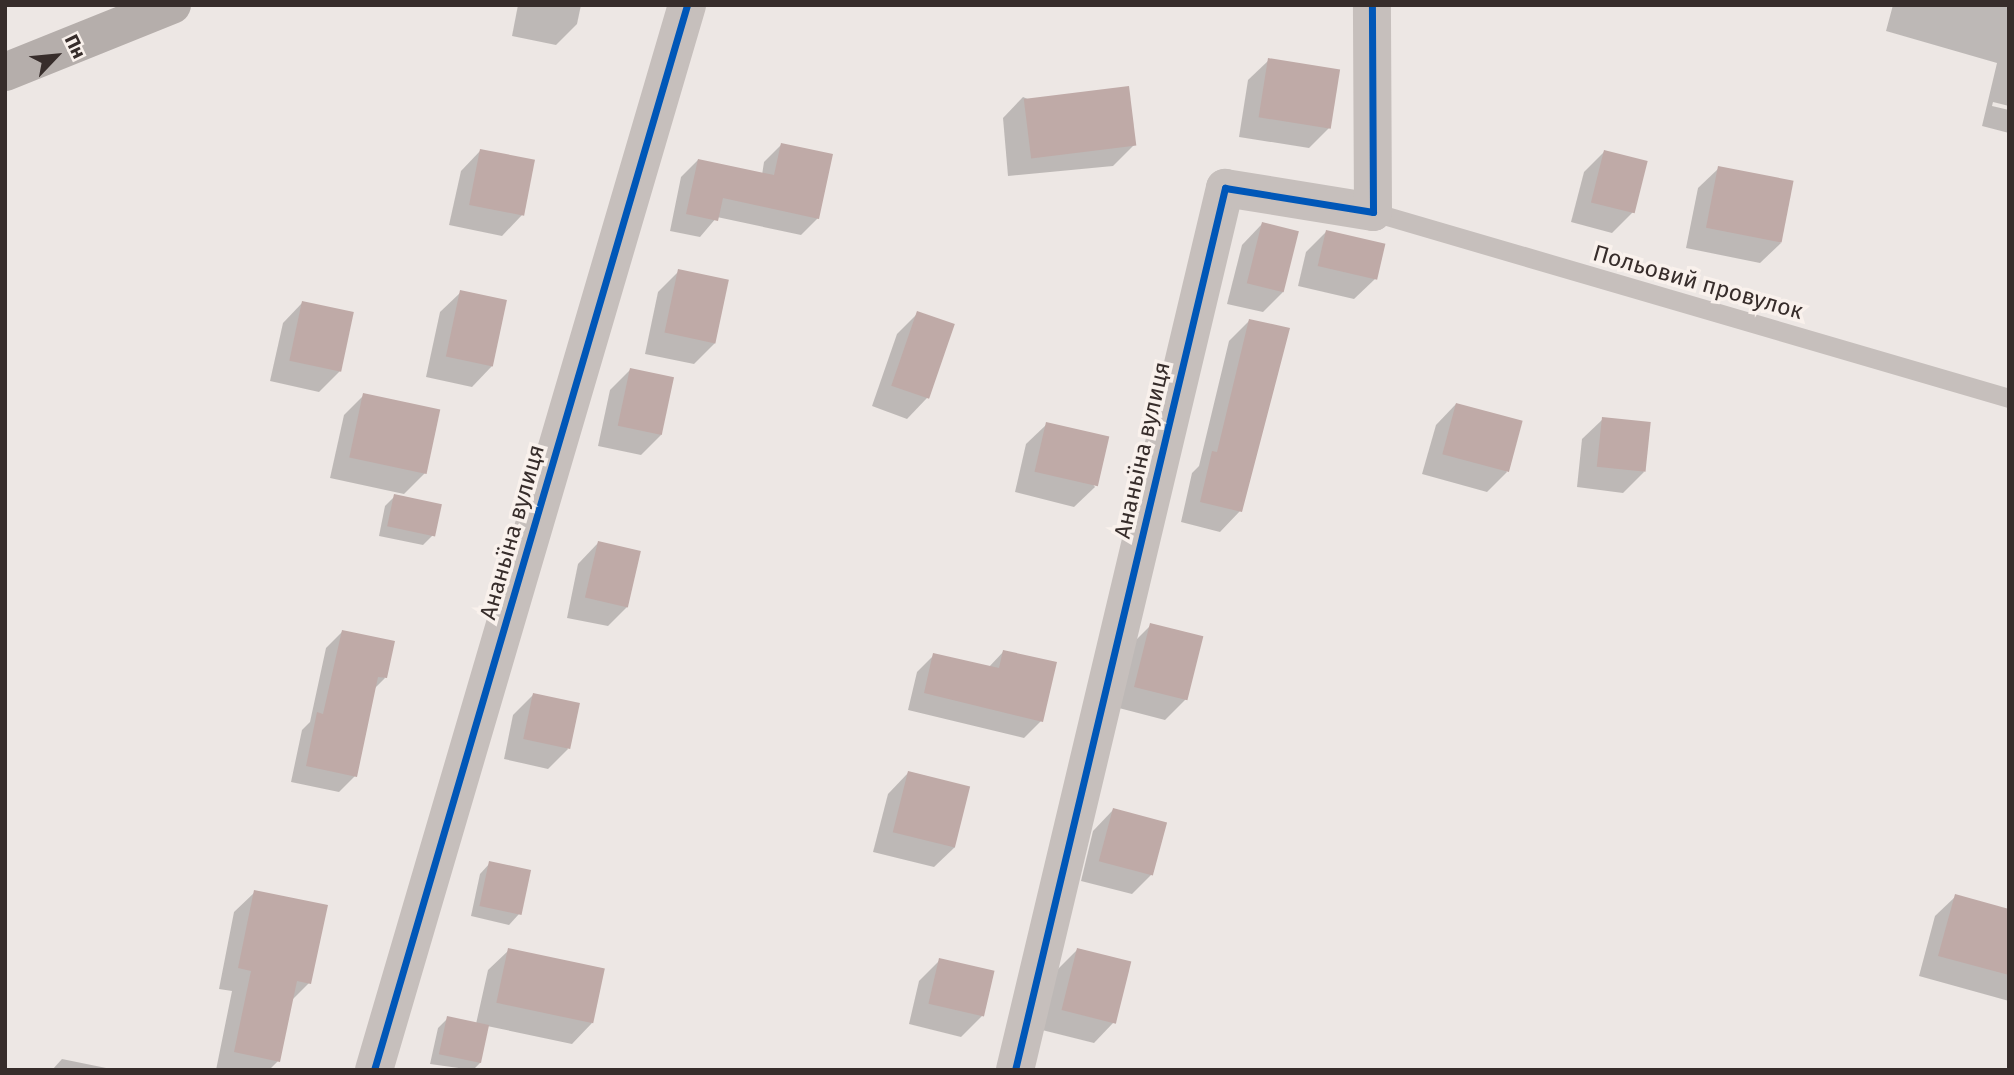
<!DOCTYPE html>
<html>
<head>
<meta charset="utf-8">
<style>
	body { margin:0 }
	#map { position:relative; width:2014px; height:1075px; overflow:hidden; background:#ede7e4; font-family:"Fira Sans",sans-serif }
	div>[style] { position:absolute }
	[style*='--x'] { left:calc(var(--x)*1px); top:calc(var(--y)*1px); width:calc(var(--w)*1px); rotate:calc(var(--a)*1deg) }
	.shadow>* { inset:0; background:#0003 }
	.building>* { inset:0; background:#bfaaa7; transform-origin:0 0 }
	.service>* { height:19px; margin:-9.5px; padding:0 9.5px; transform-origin:9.5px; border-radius:9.5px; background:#c6bfbc }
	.minor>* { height:38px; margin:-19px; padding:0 19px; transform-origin:19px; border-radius:19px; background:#c6bfbc }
	.primary>* { height:38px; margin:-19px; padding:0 19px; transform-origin:19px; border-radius:19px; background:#b5aeab }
	.cycleway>* { height:7px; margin:-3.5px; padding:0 3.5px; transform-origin:3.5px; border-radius:3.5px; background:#0057b8 }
	span { translate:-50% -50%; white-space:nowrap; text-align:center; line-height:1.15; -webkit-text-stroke:7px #f9f1ec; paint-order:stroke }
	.street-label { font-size:23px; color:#372d2b }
	.frame { position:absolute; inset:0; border:7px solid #372d2b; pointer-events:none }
	.north { position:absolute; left:21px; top:21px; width:70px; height:70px; -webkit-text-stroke:5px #f9f1ec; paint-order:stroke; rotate:64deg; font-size:19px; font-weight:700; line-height:28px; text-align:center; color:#372d2b }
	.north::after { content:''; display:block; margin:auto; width:24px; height:32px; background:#372d2b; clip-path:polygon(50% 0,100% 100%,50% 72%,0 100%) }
</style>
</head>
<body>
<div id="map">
	<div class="shadow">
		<div style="clip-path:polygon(518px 5px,581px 5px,577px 24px,556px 45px,512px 36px)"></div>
		<div style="clip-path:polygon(1893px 5px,2009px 5px,2009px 106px,1993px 102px,1992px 106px,2009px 110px,2009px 133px,1982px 126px,1997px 63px,1886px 31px)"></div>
		<div style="clip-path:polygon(1269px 60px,1329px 128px,1309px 148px,1239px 137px,1248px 80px)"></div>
		<div style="clip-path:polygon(1023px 97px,1134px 145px,1113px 166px,1008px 176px,1003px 118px)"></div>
		<div style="clip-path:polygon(781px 145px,818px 218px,801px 235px,717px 217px,700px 237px,670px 231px,681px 177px,698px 160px,762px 175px,764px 162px)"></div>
		<div style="clip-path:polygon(481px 150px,522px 215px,502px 236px,449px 225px,461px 171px)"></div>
		<div style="clip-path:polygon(1604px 152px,1633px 212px,1612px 233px,1571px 222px,1584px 172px)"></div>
		<div style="clip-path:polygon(1719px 168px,1781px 243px,1760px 263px,1686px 248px,1698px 188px)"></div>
		<div style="clip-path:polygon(1262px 224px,1283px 292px,1263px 312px,1227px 304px,1242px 245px)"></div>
		<div style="clip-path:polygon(1326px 232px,1375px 279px,1354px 299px,1298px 286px,1306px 252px)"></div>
		<div style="clip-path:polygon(679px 271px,715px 343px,694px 364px,645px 354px,658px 292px)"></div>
		<div style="clip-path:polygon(461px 292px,492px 366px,472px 387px,426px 377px,440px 312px)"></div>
		<div style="clip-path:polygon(303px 302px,340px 371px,319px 392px,270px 381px,283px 323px)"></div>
		<div style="clip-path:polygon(918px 313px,927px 398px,907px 419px,872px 406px,897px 334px)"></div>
		<div style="clip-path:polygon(1249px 321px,1240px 511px,1220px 532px,1181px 522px,1192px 473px,1199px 466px,1229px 341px)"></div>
		<div style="clip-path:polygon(630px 370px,661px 435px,641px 455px,598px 446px,610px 390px)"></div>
		<div style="clip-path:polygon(364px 395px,425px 473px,404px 494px,330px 478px,344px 415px)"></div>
		<div style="clip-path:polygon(1456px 404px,1507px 472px,1487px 492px,1422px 474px,1436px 425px)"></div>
		<div style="clip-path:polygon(1603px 419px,1644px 472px,1623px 493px,1577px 487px,1582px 439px)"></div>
		<div style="clip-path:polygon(1047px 424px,1095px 487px,1074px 507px,1015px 492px,1026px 444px)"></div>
		<div style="clip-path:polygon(395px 496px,433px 535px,423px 545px,379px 536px,385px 506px)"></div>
		<div style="clip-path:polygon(598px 543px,628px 606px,608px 626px,567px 618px,578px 564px)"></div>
		<div style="clip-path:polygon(1151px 625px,1186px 699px,1165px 720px,1115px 707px,1130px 646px)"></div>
		<div style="clip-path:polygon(342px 632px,385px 678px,374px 689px,355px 776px,339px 792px,291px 782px,302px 730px,310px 722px,326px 648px)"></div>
		<div style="clip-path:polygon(1004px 651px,1041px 721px,1024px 738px,908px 710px,917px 672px,934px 655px,988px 668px)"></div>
		<div style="clip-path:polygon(533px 695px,568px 749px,548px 769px,504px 759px,513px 715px)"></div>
		<div style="clip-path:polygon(908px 773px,955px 847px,934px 867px,873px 852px,888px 794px)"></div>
		<div style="clip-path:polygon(1113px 810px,1153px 873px,1132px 894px,1081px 881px,1093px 831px)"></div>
		<div style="clip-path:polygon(490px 863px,519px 914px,509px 925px,471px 916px,480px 874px)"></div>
		<div style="clip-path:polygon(255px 892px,309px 983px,290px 1002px,278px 1061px,269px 1070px,216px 1070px,232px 991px,219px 989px,234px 912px)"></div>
		<div style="clip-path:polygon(1956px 896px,2009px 911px,2009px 1001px,1919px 976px,1935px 916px)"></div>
		<div style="clip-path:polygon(509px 950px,592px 1023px,572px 1044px,487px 1026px,480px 1063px,473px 1070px,430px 1064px,438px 1028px,448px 1018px,476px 1024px,488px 970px)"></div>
		<div style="clip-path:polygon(1077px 950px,1114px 1022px,1094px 1043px,1042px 1030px,1057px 970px)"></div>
		<div style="clip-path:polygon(940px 960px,982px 1016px,961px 1037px,909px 1024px,919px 981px)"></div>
		<div style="clip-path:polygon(62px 1059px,111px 1069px,110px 1070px,52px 1070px)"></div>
	</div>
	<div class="building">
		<div style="left:1268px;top:58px;width:73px;height:60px;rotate:9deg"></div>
		<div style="left:1129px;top:86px;width:60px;height:106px;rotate:83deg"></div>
		<div style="clip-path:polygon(781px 143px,833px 154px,819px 219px,723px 198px,718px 221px,686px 214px,698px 159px,774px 175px)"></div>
		<div style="left:480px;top:149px;width:56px;height:57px;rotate:11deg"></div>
		<div style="left:1604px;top:150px;width:45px;height:54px;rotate:14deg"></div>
		<div style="left:1718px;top:166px;width:77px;height:63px;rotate:11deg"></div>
		<div style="left:1262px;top:222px;width:38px;height:63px;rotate:14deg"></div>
		<div style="left:1326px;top:230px;width:61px;height:37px;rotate:13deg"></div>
		<div style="left:678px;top:269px;width:52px;height:65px;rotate:12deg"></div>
		<div style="left:460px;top:290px;width:48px;height:68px;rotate:12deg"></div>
		<div style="left:302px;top:301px;width:53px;height:61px;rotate:12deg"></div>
		<div style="left:917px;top:311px;width:40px;height:79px;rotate:19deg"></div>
		<div style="clip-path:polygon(1249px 319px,1290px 328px,1242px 512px,1200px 502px,1212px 451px,1217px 452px)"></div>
		<div style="left:630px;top:368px;width:45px;height:59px;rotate:12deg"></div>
		<div style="left:363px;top:393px;width:79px;height:66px;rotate:12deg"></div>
		<div style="left:1456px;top:403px;width:69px;height:53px;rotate:15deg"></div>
		<div style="left:1602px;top:417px;width:49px;height:50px;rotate:6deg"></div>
		<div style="left:1046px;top:422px;width:65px;height:51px;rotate:13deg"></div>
		<div style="left:394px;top:494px;width:49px;height:33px;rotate:12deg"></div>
		<div style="left:598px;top:541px;width:44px;height:58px;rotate:13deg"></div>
		<div style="left:1150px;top:623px;width:55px;height:66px;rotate:14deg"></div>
		<div style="clip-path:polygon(342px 630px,395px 641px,387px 678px,378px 677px,357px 777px,306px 766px,317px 712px,323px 714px)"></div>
		<div style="clip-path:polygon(1003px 650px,1057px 662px,1043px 722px,924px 693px,933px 653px,999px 668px)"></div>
		<div style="left:533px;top:693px;width:48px;height:47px;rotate:12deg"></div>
		<div style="left:908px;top:771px;width:64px;height:63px;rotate:14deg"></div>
		<div style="left:1113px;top:808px;width:56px;height:55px;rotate:15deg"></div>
		<div style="left:489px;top:861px;width:43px;height:46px;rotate:12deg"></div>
		<div style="clip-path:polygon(254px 890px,328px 905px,311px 984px,297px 981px,280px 1062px,234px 1052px,251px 971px,238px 968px)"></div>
		<div style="clip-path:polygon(1955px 894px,2009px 909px,2009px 975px,1938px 956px)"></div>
		<div style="left:508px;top:948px;width:99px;height:56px;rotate:12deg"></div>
		<div style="left:1077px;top:948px;width:56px;height:64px;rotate:14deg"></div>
		<div style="left:939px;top:958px;width:57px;height:47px;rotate:13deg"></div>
		<div style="left:447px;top:1016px;width:43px;height:39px;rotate:12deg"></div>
	</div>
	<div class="service">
		<div style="--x:1373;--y:212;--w:663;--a:16.3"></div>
	</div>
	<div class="minor">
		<div style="--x:374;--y:1070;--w:1110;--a:-73.62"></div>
		<div style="--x:1015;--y:1070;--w:907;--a:-76.61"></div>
		<div style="--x:1225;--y:188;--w:150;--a:9.2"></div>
		<div style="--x:1373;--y:212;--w:207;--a:-90.3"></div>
	</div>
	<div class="primary">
		<div style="--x:5;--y:72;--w:180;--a:-21.9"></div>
	</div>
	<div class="cycleway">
		<div style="--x:374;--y:1070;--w:1110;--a:-73.62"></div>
		<div style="--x:1015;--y:1070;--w:907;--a:-76.61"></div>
		<div style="--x:1225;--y:188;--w:150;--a:9.2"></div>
		<div style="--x:1373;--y:212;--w:207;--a:-90.3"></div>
	</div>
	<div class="street-label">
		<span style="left:1698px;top:282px;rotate:16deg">Польовий провулок</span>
		<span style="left:1142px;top:450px;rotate:-77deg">Ананьїна вулиця</span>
		<span style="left:512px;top:532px;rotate:-74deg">Ананьїна вулиця</span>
	</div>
	<div class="frame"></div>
	<div class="north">Пн</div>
</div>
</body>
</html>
